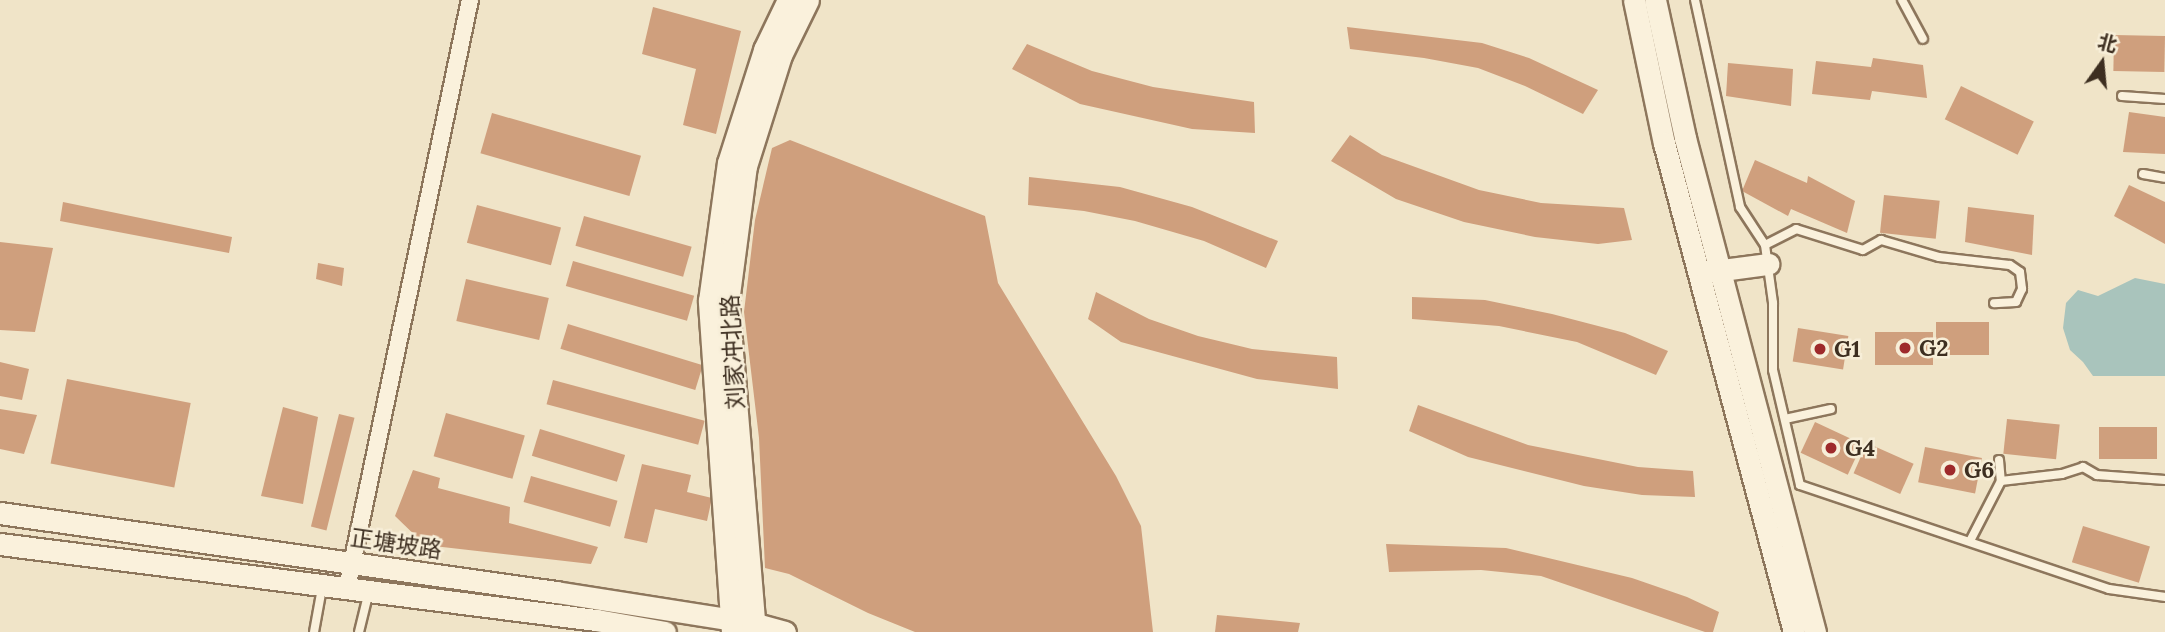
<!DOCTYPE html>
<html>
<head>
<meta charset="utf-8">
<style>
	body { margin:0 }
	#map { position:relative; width:2165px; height:632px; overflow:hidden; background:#f0e4c8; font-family:Lora,"Noto Sans SC",serif }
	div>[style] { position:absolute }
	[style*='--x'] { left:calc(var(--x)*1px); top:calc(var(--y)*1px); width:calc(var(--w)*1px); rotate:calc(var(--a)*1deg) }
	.water>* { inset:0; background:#a9c4bc }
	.building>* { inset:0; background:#cf9f7d; transform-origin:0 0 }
	.roads { filter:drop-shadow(2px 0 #8d765c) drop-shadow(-2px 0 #8d765c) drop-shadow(0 2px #8d765c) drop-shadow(0 -2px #8d765c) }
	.service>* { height:8px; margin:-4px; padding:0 4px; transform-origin:4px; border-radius:4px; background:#faf1dc }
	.minor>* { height:16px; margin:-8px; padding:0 8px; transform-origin:8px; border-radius:8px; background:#faf1dc }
	.tertiary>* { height:21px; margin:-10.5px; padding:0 10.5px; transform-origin:10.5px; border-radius:10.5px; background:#faf1dc }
	.secondary>* { height:23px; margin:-11.5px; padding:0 11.5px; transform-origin:11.5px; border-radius:11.5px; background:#faf1dc }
	.dots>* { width:19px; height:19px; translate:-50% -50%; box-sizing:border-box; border:4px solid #f7eed8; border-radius:50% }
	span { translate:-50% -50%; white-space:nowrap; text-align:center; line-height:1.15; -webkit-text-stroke:5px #f7eed8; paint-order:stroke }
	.poi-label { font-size:23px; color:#3d2e20; font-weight:700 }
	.left { translate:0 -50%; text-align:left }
	.street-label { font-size:23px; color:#3d2e20 }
	.north { position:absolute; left:2067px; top:28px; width:70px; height:70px; -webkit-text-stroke:5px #f7eed8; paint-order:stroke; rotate:15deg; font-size:19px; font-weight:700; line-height:28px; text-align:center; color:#3d2e20 }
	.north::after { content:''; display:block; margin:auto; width:24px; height:32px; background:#3d2e20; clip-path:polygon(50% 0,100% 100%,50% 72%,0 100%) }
</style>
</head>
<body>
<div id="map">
	<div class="water">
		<div style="clip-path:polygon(2135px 278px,2165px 284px,2165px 376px,2093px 376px,2083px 362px,2070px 350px,2063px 328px,2066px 303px,2078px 290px,2098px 296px)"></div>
	</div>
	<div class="building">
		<div style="clip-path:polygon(653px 7px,741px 31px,716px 134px,683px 125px,696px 69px,642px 54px)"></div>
		<div style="clip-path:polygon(1347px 27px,1482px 43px,1529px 58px,1598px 90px,1583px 114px,1525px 86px,1478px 68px,1424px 58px,1350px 49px)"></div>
		<div style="left:2114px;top:35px;width:51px;height:36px;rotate:1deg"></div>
		<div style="clip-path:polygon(1027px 44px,1092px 71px,1153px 87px,1254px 102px,1255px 133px,1192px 129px,1080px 104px,1012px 69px)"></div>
		<div style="clip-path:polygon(1873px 58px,1923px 65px,1927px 98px,1872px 91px,1870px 100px,1812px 94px,1816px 61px,1871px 67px)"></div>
		<div style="clip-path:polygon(1728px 63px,1793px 69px,1791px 106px,1726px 96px)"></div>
		<div style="left:1961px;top:86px;width:81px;height:37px;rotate:26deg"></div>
		<div style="clip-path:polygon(2129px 112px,2165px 117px,2165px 154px,2123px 152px)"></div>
		<div style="left:492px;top:113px;width:155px;height:42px;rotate:16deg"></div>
		<div style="clip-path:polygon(1350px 135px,1382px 155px,1479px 190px,1541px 203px,1624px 208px,1632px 240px,1598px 244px,1535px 237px,1464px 222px,1396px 199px,1331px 161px)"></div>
		<div style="clip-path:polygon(790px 140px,985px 216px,998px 283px,1116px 476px,1141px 526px,1153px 632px,915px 632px,868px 613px,789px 574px,765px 568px,759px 438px,744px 312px,755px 220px,772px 148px)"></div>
		<div style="clip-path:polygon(1755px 160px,1807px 183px,1808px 176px,1855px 201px,1847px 233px,1791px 209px,1788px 216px,1742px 191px)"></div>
		<div style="clip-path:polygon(1029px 177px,1120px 187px,1192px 207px,1278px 241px,1266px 268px,1204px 241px,1135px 221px,1084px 211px,1028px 205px)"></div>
		<div style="clip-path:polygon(2129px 185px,2165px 202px,2165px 244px,2114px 216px)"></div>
		<div style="left:1884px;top:195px;width:56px;height:38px;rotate:6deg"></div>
		<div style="clip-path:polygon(63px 202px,232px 237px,229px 253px,60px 221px)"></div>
		<div style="left:477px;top:205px;width:87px;height:39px;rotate:15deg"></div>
		<div style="clip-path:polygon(1968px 207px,2034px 215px,2032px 255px,1965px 242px)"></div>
		<div style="left:584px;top:216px;width:112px;height:31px;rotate:16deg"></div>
		<div style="clip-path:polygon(0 242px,53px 248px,35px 332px,0 330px)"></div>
		<div style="left:573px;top:261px;width:126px;height:26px;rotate:16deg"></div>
		<div style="clip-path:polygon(318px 263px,344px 268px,342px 286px,316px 279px)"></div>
		<div style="left:466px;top:279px;width:85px;height:43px;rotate:13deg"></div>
		<div style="clip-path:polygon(1096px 292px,1149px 319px,1198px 336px,1252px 349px,1337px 357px,1338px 389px,1257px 379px,1121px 342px,1088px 319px)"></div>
		<div style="clip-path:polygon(1412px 297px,1485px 300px,1552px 314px,1625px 333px,1668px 351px,1656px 375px,1577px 342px,1499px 326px,1412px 319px)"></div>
		<div style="left:1936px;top:322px;width:53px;height:33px"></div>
		<div style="left:568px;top:324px;width:141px;height:26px;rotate:17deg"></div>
		<div style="left:1798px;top:328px;width:51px;height:34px;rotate:9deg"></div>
		<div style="left:1875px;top:332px;width:58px;height:33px"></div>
		<div style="clip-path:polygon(0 362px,29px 369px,22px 400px,0 396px)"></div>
		<div style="left:67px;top:379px;width:126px;height:86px;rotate:11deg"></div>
		<div style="left:553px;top:380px;width:157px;height:25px;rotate:15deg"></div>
		<div style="clip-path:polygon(1418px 405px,1528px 445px,1638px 467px,1693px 471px,1695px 497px,1642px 495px,1584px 486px,1468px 457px,1409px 431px)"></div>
		<div style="clip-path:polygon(283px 407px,318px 417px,303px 504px,261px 496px)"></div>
		<div style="clip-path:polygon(0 409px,37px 415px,24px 454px,0 449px)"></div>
		<div style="left:446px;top:413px;width:82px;height:45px;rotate:16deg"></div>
		<div style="left:339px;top:414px;width:16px;height:116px;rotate:14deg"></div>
		<div style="left:2007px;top:419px;width:53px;height:35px;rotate:6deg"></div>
		<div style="left:1815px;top:422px;width:52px;height:34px;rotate:25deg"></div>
		<div style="left:2157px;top:427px;width:32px;height:58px;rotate:90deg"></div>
		<div style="left:540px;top:429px;width:89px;height:28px;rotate:17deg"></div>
		<div style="left:1867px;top:443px;width:51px;height:33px;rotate:24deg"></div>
		<div style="left:1925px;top:447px;width:58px;height:36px;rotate:11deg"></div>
		<div style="clip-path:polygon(642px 464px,691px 475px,687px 492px,712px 498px,707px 521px,655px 509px,647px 543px,624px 538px)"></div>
		<div style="clip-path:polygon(413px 470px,440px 478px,438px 488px,510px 507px,509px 523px,598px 547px,591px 564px,425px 545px,395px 516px)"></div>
		<div style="left:531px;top:476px;width:90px;height:27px;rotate:16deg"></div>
		<div style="left:2083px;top:526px;width:70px;height:38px;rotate:17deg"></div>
		<div style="clip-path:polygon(1386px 544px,1506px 548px,1632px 578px,1687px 597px,1719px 612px,1713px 632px,1705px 632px,1541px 576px,1481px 570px,1389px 572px)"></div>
		<div style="clip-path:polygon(1217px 615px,1300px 623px,1298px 632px,1215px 632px)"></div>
	</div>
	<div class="roads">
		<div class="service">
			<div style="--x:1695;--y:0;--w:212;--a:77.7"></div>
			<div style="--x:1740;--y:207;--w:45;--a:56.7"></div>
			<div style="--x:1765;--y:245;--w:59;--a:82.1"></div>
			<div style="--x:1773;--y:303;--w:67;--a:90"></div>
			<div style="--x:1773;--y:370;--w:118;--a:76.8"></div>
			<div style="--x:1800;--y:485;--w:326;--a:18.6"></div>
			<div style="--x:2109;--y:589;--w:57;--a:8.1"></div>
			<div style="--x:1902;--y:0;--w:44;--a:61.7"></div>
			<div style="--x:2122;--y:96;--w:43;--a:4"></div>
			<div style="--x:2143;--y:174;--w:22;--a:10"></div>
			<div style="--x:1765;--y:245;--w:35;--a:-27"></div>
			<div style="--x:1796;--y:229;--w:70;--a:17.4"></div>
			<div style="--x:1863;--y:250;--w:21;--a:-29"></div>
			<div style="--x:1881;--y:240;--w:60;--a:16.3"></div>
			<div style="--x:1939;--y:257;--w:71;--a:6.4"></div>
			<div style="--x:2010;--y:265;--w:12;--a:35"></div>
			<div style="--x:2020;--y:272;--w:17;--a:83"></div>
			<div style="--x:2022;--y:289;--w:14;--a:115"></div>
			<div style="--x:2016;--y:302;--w:22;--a:177"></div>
			<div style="--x:1785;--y:419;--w:47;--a:-12.3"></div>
			<div style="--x:1999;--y:460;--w:21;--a:85"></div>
			<div style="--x:1970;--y:541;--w:68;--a:-62.7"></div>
			<div style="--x:2001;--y:481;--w:61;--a:-6.5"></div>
			<div style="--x:2062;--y:474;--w:22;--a:-18"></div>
			<div style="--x:2083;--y:467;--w:16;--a:30"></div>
			<div style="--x:2097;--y:475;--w:68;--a:4.2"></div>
			<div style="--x:314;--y:632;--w:45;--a:-79.7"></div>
			<div style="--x:359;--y:632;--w:42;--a:-76.3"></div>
		</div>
		<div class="minor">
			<div style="--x:347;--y:588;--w:601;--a:-78.19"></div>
		</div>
		<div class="tertiary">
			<div style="--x:1634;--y:0;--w:146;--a:78.2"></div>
			<div style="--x:1664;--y:143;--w:506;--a:75.11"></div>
			<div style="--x:1655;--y:0;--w:141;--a:77.7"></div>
			<div style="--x:1685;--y:138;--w:511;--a:75.26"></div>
			<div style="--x:1707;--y:272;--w:62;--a:-7.5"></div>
			<div style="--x:0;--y:513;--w:562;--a:8.09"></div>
			<div style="--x:556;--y:592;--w:198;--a:9"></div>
			<div style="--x:752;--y:623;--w:34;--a:15"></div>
			<div style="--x:0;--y:544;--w:601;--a:7.27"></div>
			<div style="--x:596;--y:620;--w:70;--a:9.9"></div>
		</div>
		<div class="secondary">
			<div style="--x:733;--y:632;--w:332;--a:-94"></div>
			<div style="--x:710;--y:301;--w:139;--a:-82.2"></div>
			<div style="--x:729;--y:163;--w:119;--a:-72.3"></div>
			<div style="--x:765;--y:50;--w:55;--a:-64.4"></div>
			<div style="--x:754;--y:632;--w:331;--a:-94.7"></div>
			<div style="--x:727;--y:302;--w:137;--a:-82.5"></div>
			<div style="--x:745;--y:166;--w:116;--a:-72.5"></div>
			<div style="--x:780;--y:55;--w:61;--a:-63.9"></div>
		</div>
	</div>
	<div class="dots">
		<div style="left:1905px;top:348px;background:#9e2a2b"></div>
		<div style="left:1820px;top:349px;background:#9e2a2b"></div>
		<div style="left:1831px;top:448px;background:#9e2a2b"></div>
		<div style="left:1950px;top:470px;background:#9e2a2b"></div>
	</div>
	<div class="poi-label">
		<span class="left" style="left:1919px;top:348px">G2</span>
		<span class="left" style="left:1834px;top:349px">G1</span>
		<span class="left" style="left:1845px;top:448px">G4</span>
		<span class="left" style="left:1964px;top:470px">G6</span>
	</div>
	<div class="street-label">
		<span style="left:733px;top:352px;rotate:-93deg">刘家冲北路</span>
		<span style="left:396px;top:544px;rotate:8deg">正塘坡路</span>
	</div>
	<div class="north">北</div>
</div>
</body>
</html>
